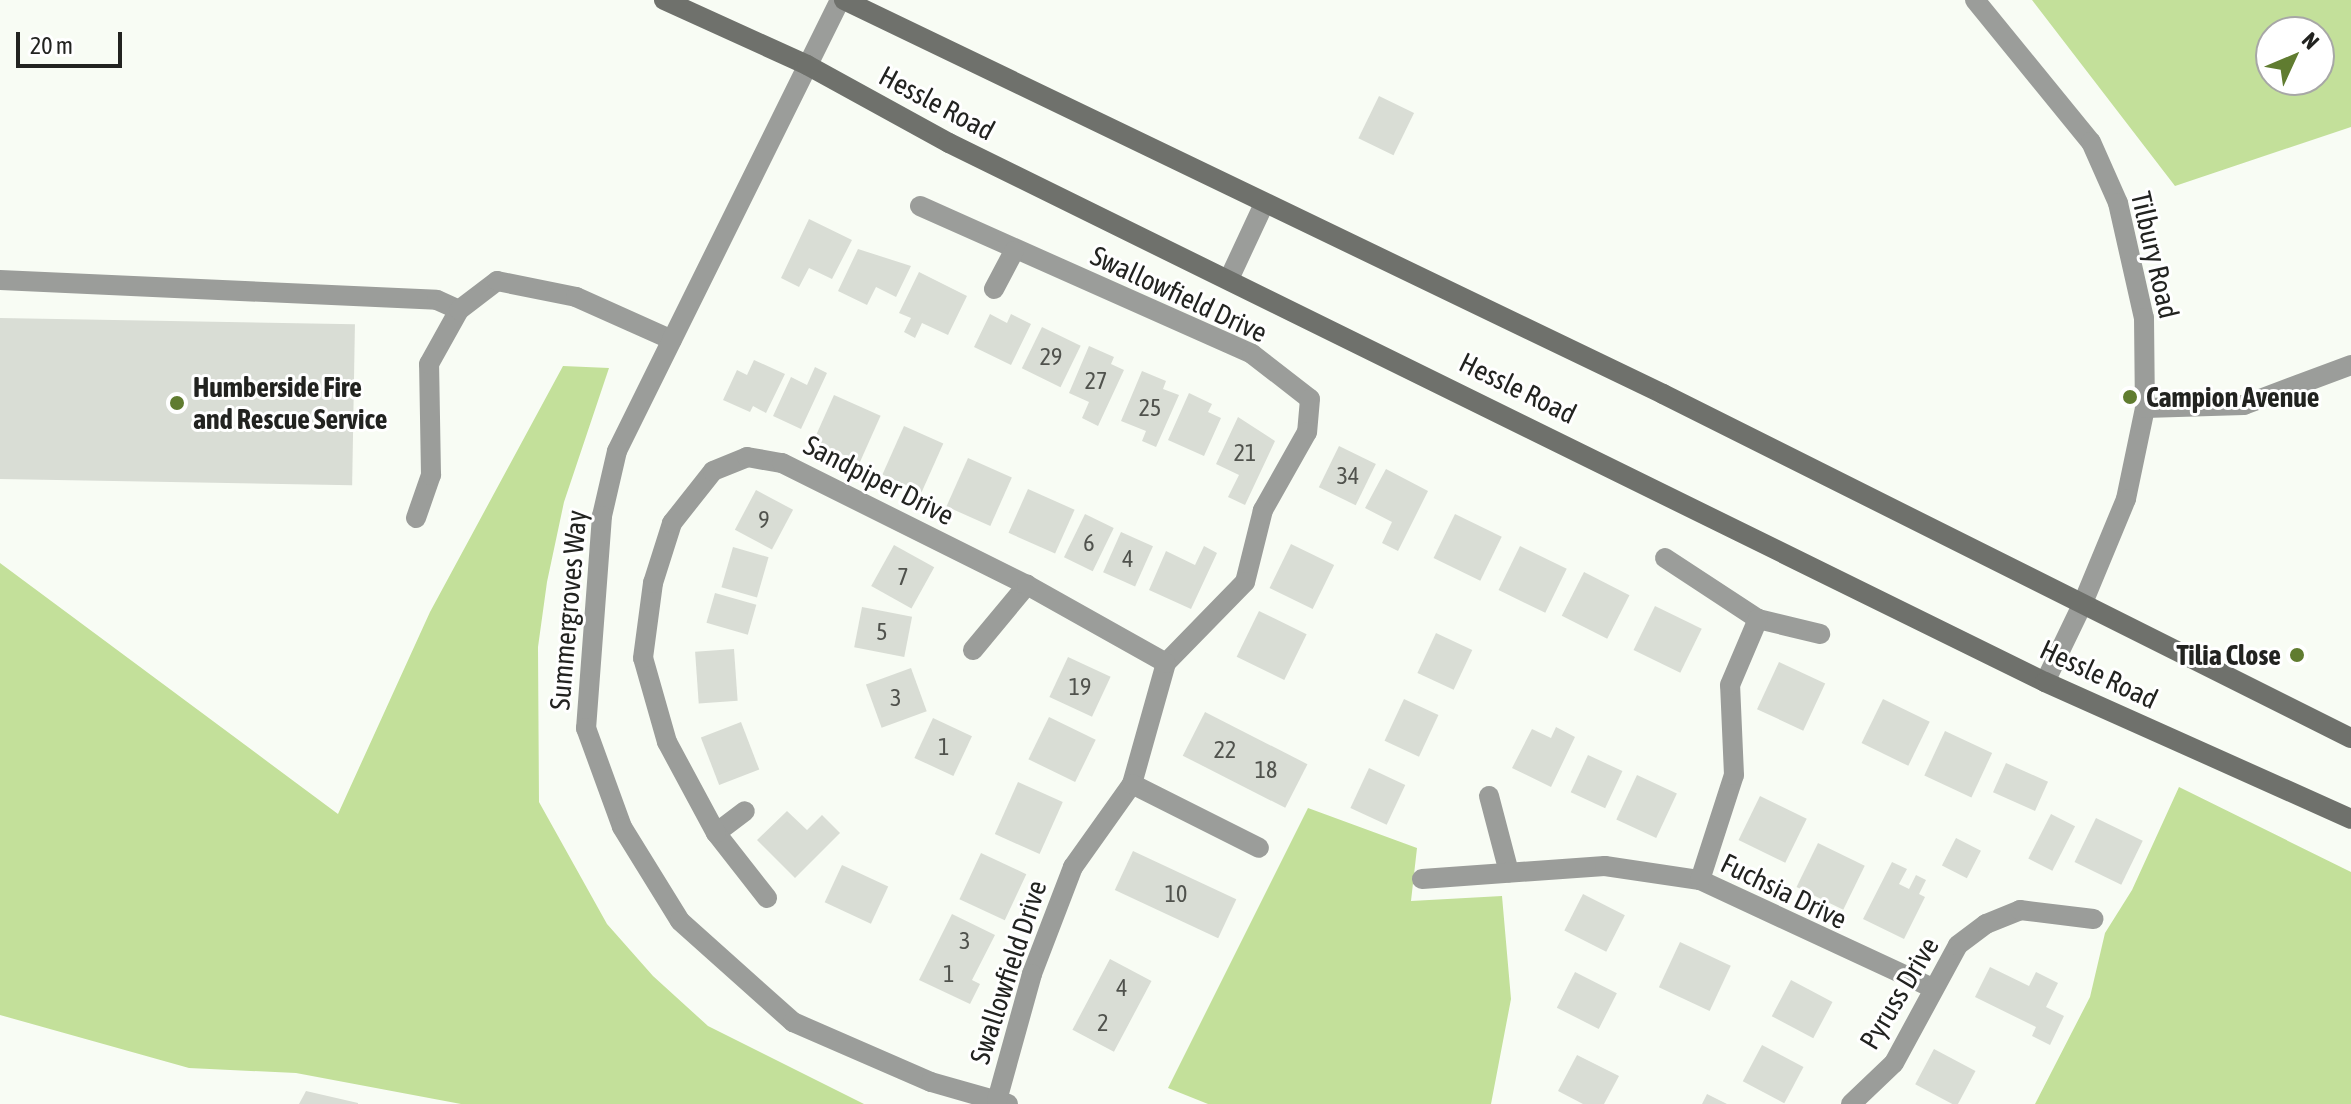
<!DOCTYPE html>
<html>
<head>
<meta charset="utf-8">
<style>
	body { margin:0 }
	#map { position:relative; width:2351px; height:1104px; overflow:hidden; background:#f8fcf4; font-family:"Asap Condensed",sans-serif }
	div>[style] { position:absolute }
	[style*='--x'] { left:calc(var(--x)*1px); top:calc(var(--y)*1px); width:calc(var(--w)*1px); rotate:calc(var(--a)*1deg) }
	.green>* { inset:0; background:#c3e09a }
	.building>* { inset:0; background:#d9ddd5; transform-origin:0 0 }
	.lane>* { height:20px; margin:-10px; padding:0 10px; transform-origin:10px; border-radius:10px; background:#9b9d9a }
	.street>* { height:20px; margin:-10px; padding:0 10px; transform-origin:10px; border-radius:10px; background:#9b9d9a }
	.secondary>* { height:20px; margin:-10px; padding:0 10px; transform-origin:10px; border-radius:10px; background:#6f716c }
	.dots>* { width:22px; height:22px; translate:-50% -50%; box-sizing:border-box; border:4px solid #fff; border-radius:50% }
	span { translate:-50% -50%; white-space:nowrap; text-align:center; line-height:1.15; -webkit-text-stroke:6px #fff; paint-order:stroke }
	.number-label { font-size:24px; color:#50524d }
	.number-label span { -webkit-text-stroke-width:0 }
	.street-label { font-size:28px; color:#222320 }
	.poi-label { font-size:28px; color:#222320; font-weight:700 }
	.left { translate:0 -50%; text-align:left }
	.right { translate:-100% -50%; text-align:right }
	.north { position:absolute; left:2255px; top:16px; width:80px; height:80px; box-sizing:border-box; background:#fff; border:2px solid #a7a7a6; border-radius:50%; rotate:46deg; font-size:22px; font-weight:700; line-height:32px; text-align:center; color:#222320 }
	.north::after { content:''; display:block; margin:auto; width:28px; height:36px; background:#607c30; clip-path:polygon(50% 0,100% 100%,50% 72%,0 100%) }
	.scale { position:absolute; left:16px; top:32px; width:106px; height:36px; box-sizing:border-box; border:4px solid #222320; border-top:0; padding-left:10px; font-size:24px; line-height:28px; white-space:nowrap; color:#222320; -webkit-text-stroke:6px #fff; paint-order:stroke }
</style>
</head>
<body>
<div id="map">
	<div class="green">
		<div style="clip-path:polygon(evenodd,2032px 0,2351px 0,2351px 127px,2175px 186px,2032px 0,2271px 32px,2319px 32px,2319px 80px,2271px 80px,2271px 32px)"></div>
		<div style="clip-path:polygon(563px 366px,609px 368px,564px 502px,547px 582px,538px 647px,539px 802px,607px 924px,653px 976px,708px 1026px,864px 1104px,461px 1104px,296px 1073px,189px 1068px,0 1015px,0 563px,338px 814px,430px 612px)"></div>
		<div style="clip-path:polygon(2179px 787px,2351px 872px,2351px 1104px,2035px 1104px,2090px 997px,2105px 933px,2132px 890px)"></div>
		<div style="clip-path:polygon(1308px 808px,1417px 848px,1411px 901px,1502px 896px,1511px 999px,1491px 1104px,1208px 1104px,1168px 1088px)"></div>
	</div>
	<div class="building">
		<div style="left:1379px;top:96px;width:39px;height:47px;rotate:26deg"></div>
		<div style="clip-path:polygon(809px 219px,852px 240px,832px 279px,809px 268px,799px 287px,781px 278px)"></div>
		<div style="clip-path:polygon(858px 249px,911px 266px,896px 297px,876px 287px,867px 305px,838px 291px)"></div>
		<div style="clip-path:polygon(919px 272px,967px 296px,948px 335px,922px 323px,915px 338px,904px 332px,911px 318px,899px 313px)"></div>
		<div style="clip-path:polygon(990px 314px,1007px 323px,1011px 314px,1031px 324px,1011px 365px,974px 347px)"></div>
		<div style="left:0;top:318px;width:355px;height:161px;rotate:1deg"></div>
		<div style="left:1042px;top:327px;width:43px;height:46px;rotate:26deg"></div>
		<div style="clip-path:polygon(1089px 346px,1114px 357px,1111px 364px,1124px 370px,1098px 426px,1082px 418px,1089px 402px,1069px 393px)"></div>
		<div style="clip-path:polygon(754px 360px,785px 374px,766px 413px,753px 406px,750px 412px,723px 400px,737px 370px,747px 375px)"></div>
		<div style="clip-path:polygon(815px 367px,827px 373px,801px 429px,773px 416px,791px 377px,807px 385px)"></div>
		<div style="clip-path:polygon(1142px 371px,1166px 381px,1163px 389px,1179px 395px,1156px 447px,1142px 441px,1146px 431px,1121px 421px)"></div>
		<div style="clip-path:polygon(1189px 393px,1212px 404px,1208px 412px,1221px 418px,1204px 456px,1168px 440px)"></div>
		<div style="left:834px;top:395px;width:51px;height:51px;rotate:24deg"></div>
		<div style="clip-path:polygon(1238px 417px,1275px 441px,1245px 505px,1228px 497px,1239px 475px,1216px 464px)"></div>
		<div style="left:904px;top:426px;width:43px;height:53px;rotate:24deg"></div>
		<div style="left:1339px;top:446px;width:41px;height:46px;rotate:26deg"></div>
		<div style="left:968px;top:458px;width:48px;height:53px;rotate:24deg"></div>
		<div style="clip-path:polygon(1386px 469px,1428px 491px,1398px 551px,1382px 543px,1392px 522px,1365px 508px)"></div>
		<div style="left:1028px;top:489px;width:51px;height:48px;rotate:24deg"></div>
		<div style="left:756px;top:490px;width:42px;height:45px;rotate:28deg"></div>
		<div style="left:1085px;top:514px;width:32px;height:48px;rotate:26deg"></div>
		<div style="left:1455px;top:514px;width:52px;height:49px;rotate:26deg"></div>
		<div style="left:1121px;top:532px;width:35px;height:44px;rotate:24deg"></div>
		<div style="left:1291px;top:544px;width:48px;height:49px;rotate:26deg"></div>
		<div style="left:894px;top:545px;width:46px;height:47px;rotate:29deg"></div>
		<div style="clip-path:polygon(1204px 546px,1217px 553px,1191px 609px,1149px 590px,1166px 551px,1195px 565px)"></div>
		<div style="left:1520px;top:546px;width:52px;height:49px;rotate:26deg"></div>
		<div style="left:733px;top:547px;width:37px;height:42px;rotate:16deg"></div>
		<div style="left:1584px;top:572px;width:51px;height:49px;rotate:27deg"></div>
		<div style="left:715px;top:593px;width:43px;height:31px;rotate:16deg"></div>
		<div style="left:1655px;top:606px;width:52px;height:49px;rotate:26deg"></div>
		<div style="left:862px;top:607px;width:51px;height:41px;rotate:11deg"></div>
		<div style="left:1259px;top:611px;width:53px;height:51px;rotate:26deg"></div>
		<div style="left:1436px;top:633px;width:40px;height:44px;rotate:25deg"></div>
		<div style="left:734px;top:649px;width:52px;height:39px;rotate:86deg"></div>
		<div style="left:1068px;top:657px;width:47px;height:44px;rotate:25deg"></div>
		<div style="left:1779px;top:662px;width:51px;height:52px;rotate:25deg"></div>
		<div style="left:911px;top:668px;width:46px;height:48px;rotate:70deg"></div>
		<div style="left:1404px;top:699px;width:38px;height:46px;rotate:25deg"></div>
		<div style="left:1883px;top:699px;width:52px;height:49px;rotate:26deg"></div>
		<div style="left:1205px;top:712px;width:115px;height:49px;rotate:27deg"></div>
		<div style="left:1049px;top:717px;width:52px;height:47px;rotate:26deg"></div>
		<div style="left:933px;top:718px;width:43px;height:44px;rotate:25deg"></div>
		<div style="left:741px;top:722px;width:51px;height:43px;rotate:69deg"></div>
		<div style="clip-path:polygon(1556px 727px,1575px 737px,1551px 787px,1512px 768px,1532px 729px,1551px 738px)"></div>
		<div style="left:1945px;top:731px;width:52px;height:49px;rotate:25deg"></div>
		<div style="left:1588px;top:755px;width:38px;height:41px;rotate:25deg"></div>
		<div style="left:2006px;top:763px;width:46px;height:32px;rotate:24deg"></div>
		<div style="left:1369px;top:768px;width:40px;height:44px;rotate:25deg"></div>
		<div style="left:1637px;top:775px;width:44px;height:49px;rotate:25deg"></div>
		<div style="left:1018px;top:782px;width:49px;height:57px;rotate:24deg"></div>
		<div style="left:1760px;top:796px;width:52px;height:49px;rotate:26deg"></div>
		<div style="clip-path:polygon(787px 811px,807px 830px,822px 815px,840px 833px,795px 878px,757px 840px)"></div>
		<div style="left:2051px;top:814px;width:27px;height:50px;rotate:27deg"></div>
		<div style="left:2096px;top:818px;width:52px;height:49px;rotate:26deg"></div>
		<div style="left:1956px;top:838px;width:28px;height:31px;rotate:27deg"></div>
		<div style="left:1818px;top:843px;width:52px;height:49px;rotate:26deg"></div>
		<div style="left:1133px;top:851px;width:114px;height:43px;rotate:25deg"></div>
		<div style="left:981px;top:853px;width:50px;height:51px;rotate:25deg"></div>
		<div style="clip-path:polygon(1892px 862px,1907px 869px,1899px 884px,1909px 889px,1916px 875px,1926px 880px,1919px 894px,1925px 897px,1904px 939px,1863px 919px)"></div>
		<div style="left:842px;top:865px;width:51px;height:41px;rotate:25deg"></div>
		<div style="left:1583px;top:894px;width:47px;height:41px;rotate:27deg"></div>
		<div style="clip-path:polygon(952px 914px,995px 935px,972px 980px,980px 984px,970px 1004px,919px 980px)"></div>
		<div style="left:1680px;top:942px;width:56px;height:50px;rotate:25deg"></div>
		<div style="left:1110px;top:959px;width:47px;height:80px;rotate:28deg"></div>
		<div style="clip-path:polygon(1990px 967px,2029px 986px,2036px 972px,2058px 983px,2046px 1007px,2064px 1016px,2050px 1045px,2032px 1036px,2036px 1027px,1975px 997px)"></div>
		<div style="left:1575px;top:972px;width:47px;height:40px;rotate:27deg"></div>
		<div style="left:1791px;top:980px;width:47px;height:41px;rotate:28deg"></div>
		<div style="left:1762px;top:1045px;width:47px;height:41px;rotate:28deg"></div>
		<div style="left:1934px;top:1049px;width:47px;height:40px;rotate:28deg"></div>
		<div style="clip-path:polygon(1577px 1055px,1619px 1076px,1604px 1104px,1583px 1104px,1558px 1091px)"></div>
		<div style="clip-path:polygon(306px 1091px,358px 1103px,358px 1104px,299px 1104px)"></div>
		<div style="clip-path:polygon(1707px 1094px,1727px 1104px,1702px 1104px)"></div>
	</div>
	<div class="lane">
		<div style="--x:1229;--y:279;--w:83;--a:-65"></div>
		<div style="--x:0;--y:280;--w:437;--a:2.6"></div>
		<div style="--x:437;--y:300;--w:24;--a:24"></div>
		<div style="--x:416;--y:518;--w:46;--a:-70.8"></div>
		<div style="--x:431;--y:475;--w:111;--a:-91"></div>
		<div style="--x:429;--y:364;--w:62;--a:-60.9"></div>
		<div style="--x:459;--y:310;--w:48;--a:-37.3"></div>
		<div style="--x:497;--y:281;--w:81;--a:11.4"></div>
		<div style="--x:576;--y:297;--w:105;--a:24.1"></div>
		<div style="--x:2045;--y:682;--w:85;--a:-64.3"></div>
	</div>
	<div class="street">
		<div style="--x:840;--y:0;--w:503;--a:116.31"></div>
		<div style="--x:617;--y:451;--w:67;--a:103"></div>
		<div style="--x:602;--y:516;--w:213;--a:94.3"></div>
		<div style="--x:586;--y:728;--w:105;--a:70"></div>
		<div style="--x:622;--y:827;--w:110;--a:58.3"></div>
		<div style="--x:680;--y:921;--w:152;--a:41.8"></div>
		<div style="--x:793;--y:1022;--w:150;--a:23.5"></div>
		<div style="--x:931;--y:1082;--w:80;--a:15.9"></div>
		<div style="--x:1975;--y:0;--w:183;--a:50.8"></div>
		<div style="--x:2091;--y:142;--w:67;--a:66.1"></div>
		<div style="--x:2118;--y:203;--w:118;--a:77.3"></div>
		<div style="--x:2144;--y:318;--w:90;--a:89.4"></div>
		<div style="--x:2145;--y:408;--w:93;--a:101.8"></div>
		<div style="--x:2126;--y:499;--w:115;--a:112.5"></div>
		<div style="--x:920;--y:206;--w:363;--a:24"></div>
		<div style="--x:1252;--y:354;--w:73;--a:37.8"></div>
		<div style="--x:1310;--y:399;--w:33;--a:95"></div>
		<div style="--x:1307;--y:432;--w:90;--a:119.4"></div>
		<div style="--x:1263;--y:510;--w:74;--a:104"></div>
		<div style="--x:1245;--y:582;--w:113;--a:134.3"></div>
		<div style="--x:1166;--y:663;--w:126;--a:105.7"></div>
		<div style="--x:1132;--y:784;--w:102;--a:125.4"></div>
		<div style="--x:1073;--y:867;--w:115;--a:111"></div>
		<div style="--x:1032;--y:974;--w:131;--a:105.5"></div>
		<div style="--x:994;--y:289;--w:43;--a:-62.2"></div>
		<div style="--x:2145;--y:408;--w:99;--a:-1.7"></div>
		<div style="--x:2244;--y:405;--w:114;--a:-20.5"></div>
		<div style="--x:1665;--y:558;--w:111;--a:33.3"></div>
		<div style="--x:1758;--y:619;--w:64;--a:13.6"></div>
		<div style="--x:973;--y:650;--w:85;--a:-50.3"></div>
		<div style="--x:1132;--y:784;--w:142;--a:26.7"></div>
		<div style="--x:1489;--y:796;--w:79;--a:75.3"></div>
		<div style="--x:716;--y:833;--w:36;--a:-37"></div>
		<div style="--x:1422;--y:879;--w:183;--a:-4.1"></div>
		<div style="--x:1605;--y:866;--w:96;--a:8.4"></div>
		<div style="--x:1700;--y:880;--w:257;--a:24.9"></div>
		<div style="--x:1700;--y:880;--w:110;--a:-72.1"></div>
		<div style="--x:1734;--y:775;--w:90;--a:-92.5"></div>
		<div style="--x:1730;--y:685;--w:72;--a:-67"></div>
		<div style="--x:767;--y:898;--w:83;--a:-128.1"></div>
		<div style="--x:716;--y:833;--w:103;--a:-118.3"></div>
		<div style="--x:667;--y:742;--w:87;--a:-105.9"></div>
		<div style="--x:643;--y:658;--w:76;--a:-82.4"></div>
		<div style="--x:653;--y:583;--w:63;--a:-72.4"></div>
		<div style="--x:672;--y:523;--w:66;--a:-51.7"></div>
		<div style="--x:713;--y:471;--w:37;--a:-22"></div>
		<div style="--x:747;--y:457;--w:36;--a:10"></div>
		<div style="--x:782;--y:463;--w:274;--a:26.5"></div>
		<div style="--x:1027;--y:585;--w:159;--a:29.3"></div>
		<div style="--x:1851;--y:1104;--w:59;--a:-43.6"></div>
		<div style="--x:1894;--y:1063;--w:134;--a:-61.5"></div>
		<div style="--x:1958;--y:945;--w:35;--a:-37"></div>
		<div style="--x:1986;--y:924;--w:37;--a:-22"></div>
		<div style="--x:2020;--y:910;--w:74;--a:7"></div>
	</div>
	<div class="secondary">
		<div style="--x:664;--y:0;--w:157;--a:24.4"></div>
		<div style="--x:807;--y:65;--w:162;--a:28.8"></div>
		<div style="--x:949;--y:143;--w:1221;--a:26.19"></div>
		<div style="--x:2045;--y:682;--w:335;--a:24.1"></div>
		<div style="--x:844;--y:0;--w:909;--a:25.69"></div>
		<div style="--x:1663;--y:394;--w:769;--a:26.57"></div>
	</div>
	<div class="dots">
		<div style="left:2130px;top:397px;background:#607c30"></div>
		<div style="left:177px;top:403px;background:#607c30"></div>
		<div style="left:2297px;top:655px;background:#607c30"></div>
	</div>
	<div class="number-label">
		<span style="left:1051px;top:357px">29</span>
		<span style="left:1096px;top:381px">27</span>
		<span style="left:1150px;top:408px">25</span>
		<span style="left:1245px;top:453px">21</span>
		<span style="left:1348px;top:476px">34</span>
		<span style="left:764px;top:520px">9</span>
		<span style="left:1089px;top:543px">6</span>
		<span style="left:1128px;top:559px">4</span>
		<span style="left:903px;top:577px">7</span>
		<span style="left:882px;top:632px">5</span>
		<span style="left:1080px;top:687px">19</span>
		<span style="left:896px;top:698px">3</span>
		<span style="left:944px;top:747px">1</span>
		<span style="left:1225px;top:750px">22</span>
		<span style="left:1266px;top:770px">18</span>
		<span style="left:1176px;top:894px">10</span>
		<span style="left:965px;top:941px">3</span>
		<span style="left:949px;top:974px">1</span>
		<span style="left:1122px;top:988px">4</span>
		<span style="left:1103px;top:1023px">2</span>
	</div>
	<div class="street-label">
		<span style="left:937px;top:103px;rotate:28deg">Hessle Road</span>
		<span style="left:2155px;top:255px;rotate:77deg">Tilbury Road</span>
		<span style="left:1179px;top:294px;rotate:25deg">Swallowfield Drive</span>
		<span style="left:1518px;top:388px;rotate:26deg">Hessle Road</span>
		<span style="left:879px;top:480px;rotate:27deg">Sandpiper Drive</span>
		<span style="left:568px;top:610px;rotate:-85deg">Summergroves Way</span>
		<span style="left:2099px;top:674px;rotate:25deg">Hessle Road</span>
		<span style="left:1784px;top:891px;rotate:26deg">Fuchsia Drive</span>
		<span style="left:1008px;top:972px;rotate:-72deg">Swallowfield Drive</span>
		<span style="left:1899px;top:993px;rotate:-59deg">Pyruss Drive</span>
	</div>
	<div class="poi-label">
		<span class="left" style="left:193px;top:403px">Humberside Fire<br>and Rescue Service</span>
		<span class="left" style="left:2146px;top:397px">Campion Avenue</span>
		<span class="right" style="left:2281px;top:655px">Tilia Close</span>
	</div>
	<div class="north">N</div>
	<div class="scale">20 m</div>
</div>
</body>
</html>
